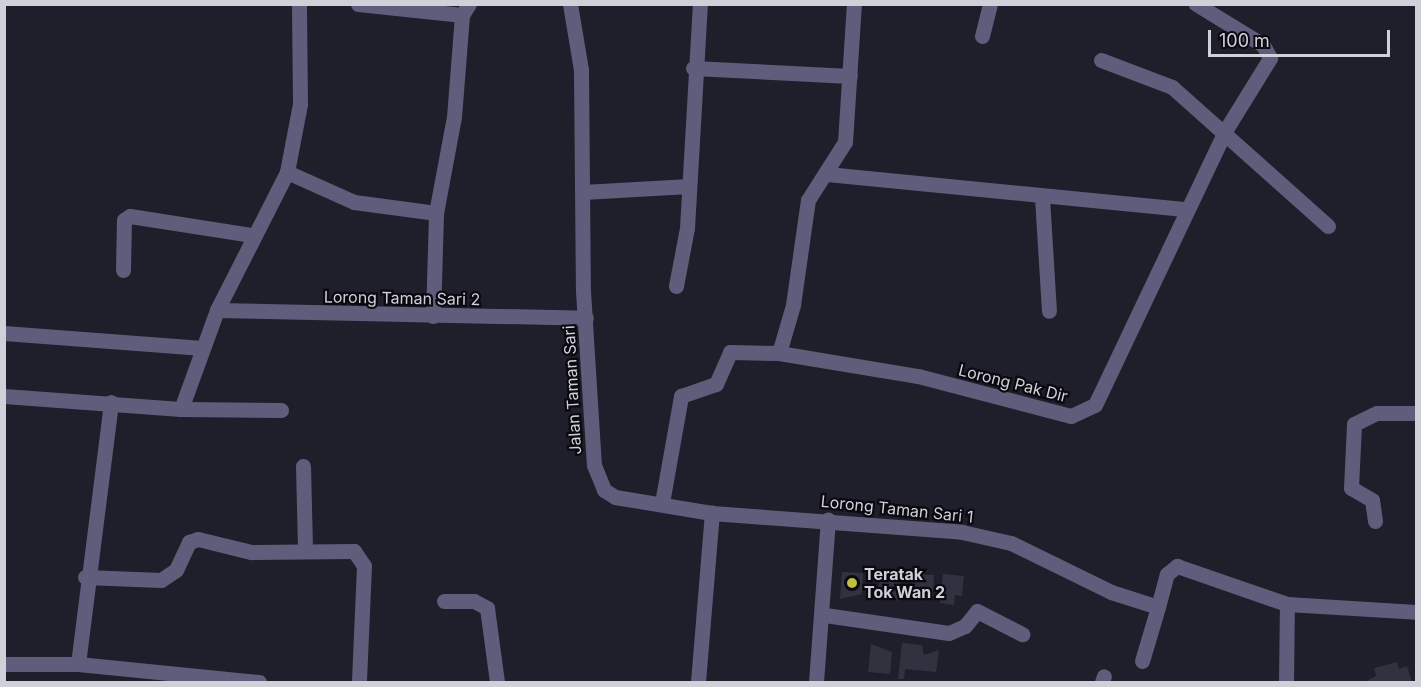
<!DOCTYPE html>
<html>
<head>
<meta charset="utf-8">
<style>
	body { margin:0 }
	#map { position:relative; width:1421px; height:687px; overflow:hidden; background:#1f1e2b; font-family:Inter,sans-serif }
	div>[style] { position:absolute }
	[style*='--x'] { left:calc(var(--x)*1px); top:calc(var(--y)*1px); width:calc(var(--w)*1px); rotate:calc(var(--a)*1deg) }
	.building>* { inset:0; background:#32313f; transform-origin:0 0 }
	.minor>* { height:15px; margin:-7.5px; padding:0 7.5px; transform-origin:7.5px; border-radius:7.5px; background:#5f5d7b }
	.dots>* { width:16px; height:16px; translate:-50% -50%; box-sizing:border-box; border:3px solid #09090f; border-radius:50% }
	span { translate:-50% -50%; white-space:nowrap; text-align:center; line-height:1.15; -webkit-text-stroke:4.5px #09090f; paint-order:stroke }
	.street-label { font-size:16px; color:#d0d0d9 }
	.poi-label { font-size:16px; color:#d0d0d9; font-weight:700 }
	.left { translate:0 -50%; text-align:left }
	.frame { position:absolute; inset:0; border:6px solid #d0d0d9; pointer-events:none }
	.scale { position:absolute; left:1208px; top:30px; width:182px; height:27px; box-sizing:border-box; border:3px solid #d0d0d9; border-top:0; padding-left:8px; font-size:18px; line-height:21px; white-space:nowrap; color:#d0d0d9; -webkit-text-stroke:4px #09090f; paint-order:stroke }
</style>
</head>
<body>
<div id="map">
	<div class="building">
		<div style="clip-path:polygon(842px 572px,863px 573px,862px 594px,840px 599px)"></div>
		<div style="left:868px;top:574px;width:8px;height:7px;rotate:7deg"></div>
		<div style="left:913px;top:574px;width:21px;height:22px;rotate:3deg"></div>
		<div style="clip-path:polygon(943px 574px,964px 576px,962px 596px,955px 595px,954px 605px,940px 603px)"></div>
		<div style="clip-path:polygon(880px 575px,900px 576px,898px 601px,878px 595px)"></div>
		<div style="clip-path:polygon(902px 643px,922px 645px,924px 655px,939px 650px,936px 672px,905px 669px,904px 679px,898px 679px)"></div>
		<div style="clip-path:polygon(871px 644px,892px 652px,890px 674px,868px 672px)"></div>
		<div style="clip-path:polygon(1397px 662px,1399px 669px,1407px 666px,1412px 682px,1364px 682px,1376px 676px,1374px 668px)"></div>
	</div>
	<div class="minor">
		<div style="--x:358;--y:4;--w:105;--a:6"></div>
		<div style="--x:570;--y:4;--w:67;--a:80.5"></div>
		<div style="--x:581;--y:70;--w:221;--a:89.5"></div>
		<div style="--x:583;--y:291;--w:174;--a:86.4"></div>
		<div style="--x:594;--y:465;--w:27;--a:68"></div>
		<div style="--x:604;--y:490;--w:13;--a:32"></div>
		<div style="--x:615;--y:497;--w:98;--a:9.4"></div>
		<div style="--x:712;--y:513;--w:251;--a:4.3"></div>
		<div style="--x:962;--y:532;--w:50;--a:12.7"></div>
		<div style="--x:1011;--y:543;--w:111;--a:26.1"></div>
		<div style="--x:1111;--y:592;--w:49;--a:17.7"></div>
		<div style="--x:1158;--y:607;--w:34;--a:-75"></div>
		<div style="--x:1167;--y:574;--w:13;--a:-39"></div>
		<div style="--x:1177;--y:566;--w:116;--a:19.1"></div>
		<div style="--x:1287;--y:604;--w:129;--a:3.5"></div>
		<div style="--x:982;--y:36;--w:33;--a:-76"></div>
		<div style="--x:1101;--y:60;--w:76;--a:20.8"></div>
		<div style="--x:1172;--y:87;--w:209;--a:41.7"></div>
		<div style="--x:693;--y:68;--w:157;--a:2.9"></div>
		<div style="--x:287;--y:172;--w:73;--a:24.1"></div>
		<div style="--x:354;--y:202;--w:83;--a:7.6"></div>
		<div style="--x:827;--y:174;--w:361;--a:5.6"></div>
		<div style="--x:583;--y:192;--w:106;--a:-3.2"></div>
		<div style="--x:1042;--y:197;--w:114;--a:86.5"></div>
		<div style="--x:123;--y:270;--w:50;--a:-88.9"></div>
		<div style="--x:124;--y:220;--w:7;--a:-34"></div>
		<div style="--x:130;--y:216;--w:122;--a:8.9"></div>
		<div style="--x:676;--y:286;--w:59;--a:-79.3"></div>
		<div style="--x:687;--y:228;--w:224;--a:-86.7"></div>
		<div style="--x:217;--y:310;--w:369;--a:1.2"></div>
		<div style="--x:433;--y:316;--w:103;--a:-88.3"></div>
		<div style="--x:436;--y:213;--w:98;--a:-79.4"></div>
		<div style="--x:454;--y:117;--w:102;--a:-85.5"></div>
		<div style="--x:462;--y:15;--w:13;--a:-58"></div>
		<div style="--x:4;--y:333;--w:199;--a:4.3"></div>
		<div style="--x:779;--y:353;--w:50;--a:-73.7"></div>
		<div style="--x:793;--y:305;--w:106;--a:-81.9"></div>
		<div style="--x:808;--y:200;--w:69;--a:-57.5"></div>
		<div style="--x:845;--y:142;--w:138;--a:-86.3"></div>
		<div style="--x:4;--y:396;--w:177;--a:4.2"></div>
		<div style="--x:181;--y:409;--w:100;--a:0.6"></div>
		<div style="--x:181;--y:409;--w:105;--a:-70"></div>
		<div style="--x:217;--y:310;--w:155;--a:-63.1"></div>
		<div style="--x:287;--y:172;--w:69;--a:-79.2"></div>
		<div style="--x:300;--y:104;--w:100;--a:-90.6"></div>
		<div style="--x:303;--y:466;--w:83;--a:88.6"></div>
		<div style="--x:662;--y:503;--w:109;--a:-79.9"></div>
		<div style="--x:681;--y:396;--w:37;--a:-19"></div>
		<div style="--x:716;--y:384;--w:35;--a:-66"></div>
		<div style="--x:730;--y:352;--w:49;--a:1.2"></div>
		<div style="--x:779;--y:353;--w:141;--a:9.4"></div>
		<div style="--x:918;--y:376;--w:158;--a:14.7"></div>
		<div style="--x:1071;--y:416;--w:26;--a:-25"></div>
		<div style="--x:1095;--y:405;--w:303;--a:-64.6"></div>
		<div style="--x:1225;--y:131;--w:86;--a:-58.3"></div>
		<div style="--x:1270;--y:58;--w:15;--a:-118"></div>
		<div style="--x:1263;--y:45;--w:79;--a:-148.5"></div>
		<div style="--x:1375;--y:521;--w:21;--a:-98"></div>
		<div style="--x:1372;--y:500;--w:24;--a:-150"></div>
		<div style="--x:1351;--y:488;--w:64;--a:-87.3"></div>
		<div style="--x:1354;--y:424;--w:25;--a:-26"></div>
		<div style="--x:1377;--y:413;--w:39;--a:0"></div>
		<div style="--x:85;--y:577;--w:76;--a:2.3"></div>
		<div style="--x:161;--y:580;--w:18;--a:-34"></div>
		<div style="--x:176;--y:570;--w:31;--a:-65"></div>
		<div style="--x:189;--y:542;--w:9;--a:-18"></div>
		<div style="--x:198;--y:539;--w:55;--a:13.8"></div>
		<div style="--x:251;--y:552;--w:103;--a:-0.6"></div>
		<div style="--x:354;--y:551;--w:18;--a:56"></div>
		<div style="--x:364;--y:566;--w:116;--a:92.5"></div>
		<div style="--x:444;--y:601;--w:30;--a:0"></div>
		<div style="--x:474;--y:601;--w:15;--a:28"></div>
		<div style="--x:487;--y:608;--w:75;--a:82.3"></div>
		<div style="--x:825;--y:615;--w:125;--a:8.3"></div>
		<div style="--x:949;--y:633;--w:17;--a:-24"></div>
		<div style="--x:965;--y:626;--w:19;--a:-51"></div>
		<div style="--x:977;--y:611;--w:51;--a:27.1"></div>
		<div style="--x:1142;--y:661;--w:56;--a:-73.5"></div>
		<div style="--x:4;--y:664;--w:74;--a:0"></div>
		<div style="--x:78;--y:664;--w:182;--a:5.7"></div>
		<div style="--x:78;--y:664;--w:264;--a:-82.8"></div>
		<div style="--x:698;--y:682;--w:170;--a:-85.3"></div>
		<div style="--x:816;--y:682;--w:163;--a:-85.8"></div>
		<div style="--x:1102;--y:682;--w:6;--a:-72"></div>
		<div style="--x:1286;--y:682;--w:78;--a:-89.3"></div>
	</div>
	<div class="dots">
		<div style="left:852px;top:583px;background:#c1be40"></div>
	</div>
	<div class="street-label">
		<span style="left:402px;top:298px;rotate:1deg">Lorong Taman Sari 2</span>
		<span style="left:1013px;top:383px;rotate:14deg">Lorong Pak Dir</span>
		<span style="left:572px;top:390px;rotate:-93deg">Jalan Taman Sari</span>
		<span style="left:897px;top:509px;rotate:6deg">Lorong Taman Sari 1</span>
	</div>
	<div class="poi-label">
		<span class="left" style="left:864px;top:583px">Teratak<br>Tok Wan 2</span>
	</div>
	<div class="frame"></div>
	<div class="scale">100 m</div>
</div>
</body>
</html>
